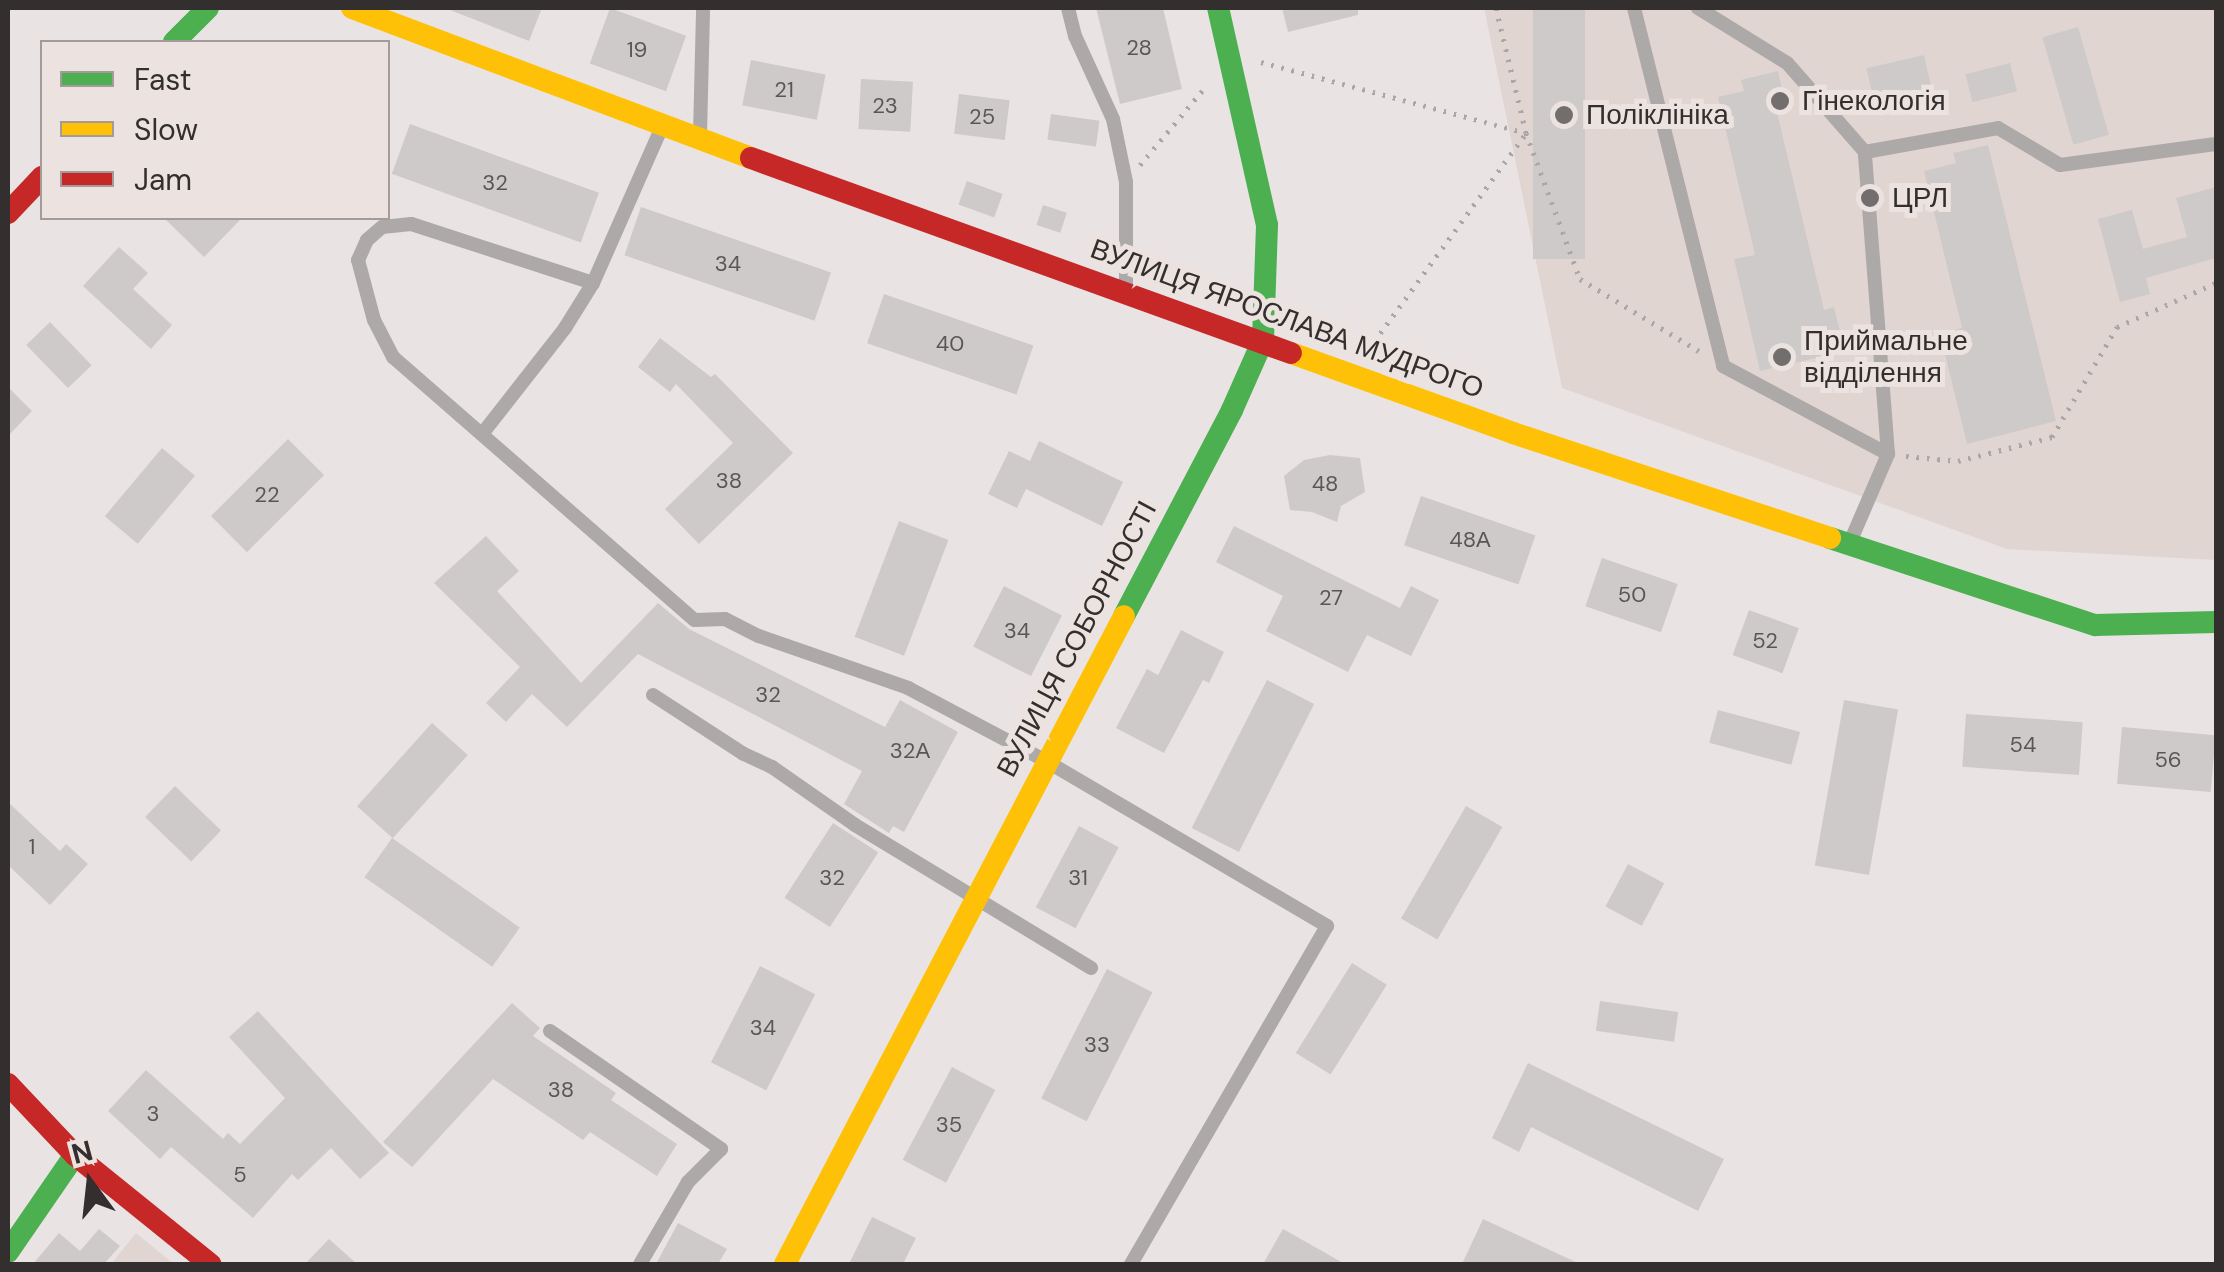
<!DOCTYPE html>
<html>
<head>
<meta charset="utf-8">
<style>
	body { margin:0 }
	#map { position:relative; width:2224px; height:1272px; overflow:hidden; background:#e9e4e3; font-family:"DM Sans",sans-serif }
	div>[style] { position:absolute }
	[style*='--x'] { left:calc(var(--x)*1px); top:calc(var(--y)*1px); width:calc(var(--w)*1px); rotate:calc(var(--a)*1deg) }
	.built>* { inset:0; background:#e1d5d2 }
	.building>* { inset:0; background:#cecac9; transform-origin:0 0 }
	.path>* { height:5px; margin-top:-2.5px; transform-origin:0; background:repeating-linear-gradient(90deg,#a9a7a7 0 2.5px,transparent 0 10.5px) }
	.lane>* { height:14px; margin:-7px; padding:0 7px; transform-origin:7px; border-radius:7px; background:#ada9a9 }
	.fast>* { height:22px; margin:-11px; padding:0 11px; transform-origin:11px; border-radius:11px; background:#4caf50 }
	.slow>* { height:22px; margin:-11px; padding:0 11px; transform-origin:11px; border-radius:11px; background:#ffc107 }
	.jam>* { height:22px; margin:-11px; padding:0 11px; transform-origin:11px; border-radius:11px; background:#c62828 }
	.dots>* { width:28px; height:28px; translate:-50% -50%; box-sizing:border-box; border:5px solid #ece3e0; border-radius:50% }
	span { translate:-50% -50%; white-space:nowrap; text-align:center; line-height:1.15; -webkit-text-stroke:10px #ece3e0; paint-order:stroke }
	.number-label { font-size:22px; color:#595655 }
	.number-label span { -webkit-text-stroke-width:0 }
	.poi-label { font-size:28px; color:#322f2e }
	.left { translate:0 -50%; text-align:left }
	.street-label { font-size:28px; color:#322f2e }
	.frame { position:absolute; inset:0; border:10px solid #322f2e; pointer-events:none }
	.legend { position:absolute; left:40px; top:40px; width:350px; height:180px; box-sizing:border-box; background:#ece3e0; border:2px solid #a29b99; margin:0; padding:12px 18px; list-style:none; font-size:30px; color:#322f2e }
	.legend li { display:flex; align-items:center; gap:20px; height:50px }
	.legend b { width:50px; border:2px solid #a29b99 }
	.north { position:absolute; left:40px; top:1132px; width:100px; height:100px; -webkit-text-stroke:8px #ece3e0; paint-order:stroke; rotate:345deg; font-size:28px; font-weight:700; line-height:40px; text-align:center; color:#322f2e }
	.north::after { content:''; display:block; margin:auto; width:35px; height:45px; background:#322f2e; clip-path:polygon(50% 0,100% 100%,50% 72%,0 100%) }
</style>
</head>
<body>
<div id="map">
	<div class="built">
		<div style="clip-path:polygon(1484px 8px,2216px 8px,2216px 560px,2007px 549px,1562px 388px)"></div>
		<div style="clip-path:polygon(136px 1233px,174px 1264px,111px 1264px)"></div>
	</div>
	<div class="building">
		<div style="clip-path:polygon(445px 8px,542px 8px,529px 41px)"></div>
		<div style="left:610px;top:8px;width:81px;height:59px;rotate:20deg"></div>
		<div style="clip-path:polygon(1096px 8px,1163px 8px,1182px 89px,1120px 104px)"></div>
		<div style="clip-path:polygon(1282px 8px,1358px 8px,1358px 15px,1288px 32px)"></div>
		<div style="left:1533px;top:8px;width:52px;height:251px"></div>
		<div style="left:2078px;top:27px;width:112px;height:37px;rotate:74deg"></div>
		<div style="left:1924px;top:55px;width:36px;height:59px;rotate:77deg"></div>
		<div style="left:751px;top:60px;width:76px;height:46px;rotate:11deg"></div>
		<div style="left:2010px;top:63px;width:29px;height:46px;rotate:76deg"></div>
		<div style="clip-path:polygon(1778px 71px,1786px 109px,1777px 112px,1824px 310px,1834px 307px,1845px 351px,1760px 371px,1734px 259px,1755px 255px,1718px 97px,1744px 91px,1741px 80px)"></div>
		<div style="left:861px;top:79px;width:52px;height:50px;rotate:3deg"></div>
		<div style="left:959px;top:94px;width:51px;height:40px;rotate:7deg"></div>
		<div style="left:1051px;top:114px;width:49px;height:26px;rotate:8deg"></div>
		<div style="left:410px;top:124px;width:201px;height:53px;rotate:20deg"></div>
		<div style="clip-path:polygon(1988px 145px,2056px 421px,1967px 444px,1940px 334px,1962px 328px,1924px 171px,1956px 163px,1953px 153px)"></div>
		<div style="left:967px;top:181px;width:38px;height:25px;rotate:20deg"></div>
		<div style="clip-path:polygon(2216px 187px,2216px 258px,2146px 278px,2150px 294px,2120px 302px,2098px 219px,2132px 210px,2143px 249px,2187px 237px,2176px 198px)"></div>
		<div style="left:1043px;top:205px;width:25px;height:21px;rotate:18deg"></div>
		<div style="left:641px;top:207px;width:201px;height:51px;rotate:19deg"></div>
		<div style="clip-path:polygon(164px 218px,242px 218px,204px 257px)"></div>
		<div style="clip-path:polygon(119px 247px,148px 273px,133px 289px,172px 325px,151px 349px,83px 286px)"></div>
		<div style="left:884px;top:294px;width:158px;height:52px;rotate:19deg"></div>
		<div style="left:50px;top:322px;width:60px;height:33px;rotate:46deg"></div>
		<div style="clip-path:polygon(660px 338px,711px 377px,715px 374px,793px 453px,699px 544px,665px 509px,733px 443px,676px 384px,670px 392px,638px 367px)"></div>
		<div style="clip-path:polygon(8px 387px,32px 411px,8px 436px)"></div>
		<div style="left:288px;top:439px;width:51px;height:109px;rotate:45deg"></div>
		<div style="clip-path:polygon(1039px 441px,1123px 482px,1102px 526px,1026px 489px,1017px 508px,988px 494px,1009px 451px,1030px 461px)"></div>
		<div style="left:162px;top:448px;width:43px;height:89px;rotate:40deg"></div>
		<div style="clip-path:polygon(1330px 455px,1360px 458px,1365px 492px,1341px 506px,1337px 522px,1312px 512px,1290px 510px,1284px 476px,1304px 460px)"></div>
		<div style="left:1421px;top:496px;width:121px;height:52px;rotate:19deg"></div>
		<div style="left:899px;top:521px;width:53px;height:124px;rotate:21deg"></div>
		<div style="clip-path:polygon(1234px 526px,1400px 608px,1411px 586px,1439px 600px,1411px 656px,1367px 635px,1348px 672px,1266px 631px,1283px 596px,1216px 562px)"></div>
		<div style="clip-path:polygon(486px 536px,519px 571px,497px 591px,581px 683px,658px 603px,689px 629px,885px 727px,900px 700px,958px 732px,904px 832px,893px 826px,889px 833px,844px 804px,862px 771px,638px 654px,567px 727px,532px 694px,506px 722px,486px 703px,520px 667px,434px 583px)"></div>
		<div style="left:1602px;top:558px;width:80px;height:51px;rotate:19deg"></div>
		<div style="left:1004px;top:586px;width:65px;height:68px;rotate:27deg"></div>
		<div style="left:1749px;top:610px;width:53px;height:48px;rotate:20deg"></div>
		<div style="clip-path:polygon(1181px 630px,1224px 652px,1209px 683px,1203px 680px,1164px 753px,1116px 728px,1147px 669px,1158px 675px)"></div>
		<div style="left:1267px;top:680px;width:53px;height:166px;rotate:27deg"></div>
		<div style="left:1844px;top:700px;width:55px;height:168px;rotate:10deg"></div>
		<div style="left:1718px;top:710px;width:85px;height:34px;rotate:15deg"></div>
		<div style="left:1966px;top:714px;width:117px;height:53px;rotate:4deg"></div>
		<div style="left:432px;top:723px;width:48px;height:112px;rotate:42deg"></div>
		<div style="left:2122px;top:727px;width:94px;height:57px;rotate:5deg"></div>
		<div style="left:175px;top:786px;width:64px;height:43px;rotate:44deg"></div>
		<div style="clip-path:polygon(8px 802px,60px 851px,66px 844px,88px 864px,50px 905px,8px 865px)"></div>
		<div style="left:1466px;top:806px;width:42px;height:130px;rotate:30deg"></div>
		<div style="left:833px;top:823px;width:54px;height:89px;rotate:33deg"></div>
		<div style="left:1079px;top:826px;width:45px;height:92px;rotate:28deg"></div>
		<div style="left:392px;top:838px;width:156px;height:48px;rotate:35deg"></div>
		<div style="left:1628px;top:864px;width:41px;height:48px;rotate:28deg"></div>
		<div style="left:1352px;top:963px;width:41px;height:106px;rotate:32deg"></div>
		<div style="left:760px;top:966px;width:62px;height:108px;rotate:27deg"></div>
		<div style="left:1107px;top:969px;width:51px;height:145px;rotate:27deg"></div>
		<div style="left:1600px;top:1001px;width:79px;height:30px;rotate:8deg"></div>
		<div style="clip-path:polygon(512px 1003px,540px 1028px,533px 1036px,616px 1093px,611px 1100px,677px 1144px,657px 1176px,590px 1132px,583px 1140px,493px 1079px,412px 1167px,383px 1142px)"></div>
		<div style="clip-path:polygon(258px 1011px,389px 1153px,360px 1179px,331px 1148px,298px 1180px,292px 1174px,253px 1218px,171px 1147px,160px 1159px,108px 1111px,146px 1070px,223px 1139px,228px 1133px,240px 1144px,285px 1098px,229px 1037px)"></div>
		<div style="clip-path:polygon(1528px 1063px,1724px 1159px,1698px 1211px,1531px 1127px,1519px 1152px,1492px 1138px)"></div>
		<div style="left:952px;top:1067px;width:49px;height:105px;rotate:28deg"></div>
		<div style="clip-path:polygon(872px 1217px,916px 1238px,903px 1264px,849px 1264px)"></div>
		<div style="clip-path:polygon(1483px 1219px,1580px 1264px,1462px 1264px)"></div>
		<div style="clip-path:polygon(678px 1223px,727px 1249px,718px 1264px,656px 1264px)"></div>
		<div style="clip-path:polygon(99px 1229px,120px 1246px,104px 1264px,33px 1264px,59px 1233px,80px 1251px)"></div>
		<div style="clip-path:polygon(1283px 1229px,1345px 1264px,1263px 1264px)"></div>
		<div style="clip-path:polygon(329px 1239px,357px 1264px,305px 1264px)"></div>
	</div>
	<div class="path">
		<div style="--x:1261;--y:62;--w:274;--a:15"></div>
		<div style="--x:1526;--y:133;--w:156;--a:69.7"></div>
		<div style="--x:1580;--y:279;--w:139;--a:31.2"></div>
		<div style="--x:1140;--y:165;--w:97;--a:-50"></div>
		<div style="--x:1368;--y:350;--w:268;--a:-53.9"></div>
		<div style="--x:1526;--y:133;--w:129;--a:-103.5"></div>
		<div style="--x:1906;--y:456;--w:52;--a:5.5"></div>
		<div style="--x:1958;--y:461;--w:97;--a:-14.3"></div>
		<div style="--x:2052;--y:437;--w:128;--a:-59.4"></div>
		<div style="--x:2117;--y:327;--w:108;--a:-24"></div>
	</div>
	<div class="lane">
		<div style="--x:1068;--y:8;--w:29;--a:76"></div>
		<div style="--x:1075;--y:36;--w:91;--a:65.4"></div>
		<div style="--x:1113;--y:119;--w:64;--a:78.3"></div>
		<div style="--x:1126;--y:182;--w:110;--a:90"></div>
		<div style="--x:1634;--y:8;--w:369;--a:76"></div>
		<div style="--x:1723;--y:366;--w:187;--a:28.1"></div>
		<div style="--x:1888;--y:454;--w:303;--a:-94.4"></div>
		<div style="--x:1865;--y:152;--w:118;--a:-131.2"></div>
		<div style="--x:1787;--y:63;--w:105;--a:-148.3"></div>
		<div style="--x:661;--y:129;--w:168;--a:113.8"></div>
		<div style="--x:593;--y:283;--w:191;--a:-162"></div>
		<div style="--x:411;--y:224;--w:29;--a:174"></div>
		<div style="--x:382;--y:227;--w:20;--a:139"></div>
		<div style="--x:367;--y:240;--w:22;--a:114"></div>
		<div style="--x:358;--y:260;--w:62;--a:75.1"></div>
		<div style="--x:374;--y:320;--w:42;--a:62.8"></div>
		<div style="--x:393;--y:357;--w:400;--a:41.1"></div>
		<div style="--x:695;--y:620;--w:30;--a:-2"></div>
		<div style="--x:725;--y:619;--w:38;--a:27"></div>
		<div style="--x:759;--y:636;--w:158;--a:19.2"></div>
		<div style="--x:908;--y:688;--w:156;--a:27.9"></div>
		<div style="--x:1046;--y:761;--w:326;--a:30.4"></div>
		<div style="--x:1327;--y:926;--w:391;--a:120.1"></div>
		<div style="--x:700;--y:135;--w:127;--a:-88.6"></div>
		<div style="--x:1865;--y:152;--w:135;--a:-10.2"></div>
		<div style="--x:1998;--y:128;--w:72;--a:30.8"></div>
		<div style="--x:2060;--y:165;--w:157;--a:-7.7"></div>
		<div style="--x:482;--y:434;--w:135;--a:-51.9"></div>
		<div style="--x:565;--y:328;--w:53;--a:-58.1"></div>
		<div style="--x:1851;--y:540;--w:94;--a:-66.7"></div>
		<div style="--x:653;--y:695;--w:108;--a:33"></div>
		<div style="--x:744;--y:754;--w:31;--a:25"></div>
		<div style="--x:772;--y:767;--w:101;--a:34.9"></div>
		<div style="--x:855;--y:825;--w:276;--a:31.2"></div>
		<div style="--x:550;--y:1031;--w:208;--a:34.6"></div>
		<div style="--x:721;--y:1149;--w:47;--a:135"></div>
		<div style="--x:688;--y:1182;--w:95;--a:120.3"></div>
	</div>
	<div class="fast">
		<div style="--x:174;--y:42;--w:48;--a:-45"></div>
		<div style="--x:1830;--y:538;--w:279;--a:18.2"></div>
		<div style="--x:2095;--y:625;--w:121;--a:-1.4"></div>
		<div style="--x:1124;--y:616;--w:233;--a:-62.3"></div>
		<div style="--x:1232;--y:410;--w:77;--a:-66.1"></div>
		<div style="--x:1263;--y:340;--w:115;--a:-88"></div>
		<div style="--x:1267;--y:225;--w:222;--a:-102.7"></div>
		<div style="--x:8;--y:1252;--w:118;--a:-55.4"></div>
	</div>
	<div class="slow">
		<div style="--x:352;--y:8;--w:426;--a:20.6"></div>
		<div style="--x:1291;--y:353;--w:236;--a:19.8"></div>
		<div style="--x:1513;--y:433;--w:334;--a:18.3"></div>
		<div style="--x:785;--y:1264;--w:731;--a:-62.38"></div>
	</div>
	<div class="jam">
		<div style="--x:751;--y:158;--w:574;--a:19.86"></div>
		<div style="--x:8;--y:213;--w:50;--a:-46.6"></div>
		<div style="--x:8;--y:1084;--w:98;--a:46.7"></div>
		<div style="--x:75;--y:1155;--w:174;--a:38.9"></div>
	</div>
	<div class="dots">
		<div style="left:1780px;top:101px;background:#726e6d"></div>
		<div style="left:1564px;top:115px;background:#726e6d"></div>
		<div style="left:1870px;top:198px;background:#726e6d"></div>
		<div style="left:1782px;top:357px;background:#726e6d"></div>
	</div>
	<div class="number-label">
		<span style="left:1139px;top:48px">28</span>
		<span style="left:637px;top:50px">19</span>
		<span style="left:784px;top:90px">21</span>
		<span style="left:885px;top:106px">23</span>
		<span style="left:982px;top:117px">25</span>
		<span style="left:495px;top:183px">32</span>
		<span style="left:728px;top:264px">34</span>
		<span style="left:950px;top:344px">40</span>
		<span style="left:729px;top:481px">38</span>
		<span style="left:1325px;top:484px">48</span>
		<span style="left:267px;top:495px">22</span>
		<span style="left:1470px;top:540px">48А</span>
		<span style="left:1632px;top:595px">50</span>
		<span style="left:1331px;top:598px">27</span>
		<span style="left:1017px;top:631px">34</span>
		<span style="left:1765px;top:641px">52</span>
		<span style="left:768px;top:695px">32</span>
		<span style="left:2023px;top:745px">54</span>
		<span style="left:910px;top:751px">32А</span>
		<span style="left:2168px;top:760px">56</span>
		<span style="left:32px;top:847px">1</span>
		<span style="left:832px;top:878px">32</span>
		<span style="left:1078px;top:878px">31</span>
		<span style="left:763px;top:1028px">34</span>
		<span style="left:1097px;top:1045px">33</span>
		<span style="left:561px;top:1090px">38</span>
		<span style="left:153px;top:1114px">3</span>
		<span style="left:949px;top:1125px">35</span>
		<span style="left:240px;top:1175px">5</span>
	</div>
	<div class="poi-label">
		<span class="left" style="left:1802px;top:101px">Гінекологія</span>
		<span class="left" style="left:1586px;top:115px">Поліклініка</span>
		<span class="left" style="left:1892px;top:198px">ЦРЛ</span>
		<span class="left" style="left:1804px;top:357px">Приймальне<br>відділення</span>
	</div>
	<div class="street-label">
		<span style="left:1287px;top:319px;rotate:20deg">ВУЛИЦЯ ЯРОСЛАВА МУДРОГО</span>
		<span style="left:1077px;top:639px;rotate:-62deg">ВУЛИЦЯ СОБОРНОСТІ</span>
	</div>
	<div class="frame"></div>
	<ul class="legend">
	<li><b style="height:12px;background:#4caf50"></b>Fast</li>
	<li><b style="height:12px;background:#ffc107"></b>Slow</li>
	<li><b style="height:12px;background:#c62828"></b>Jam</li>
	</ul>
	<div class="north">N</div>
</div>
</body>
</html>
